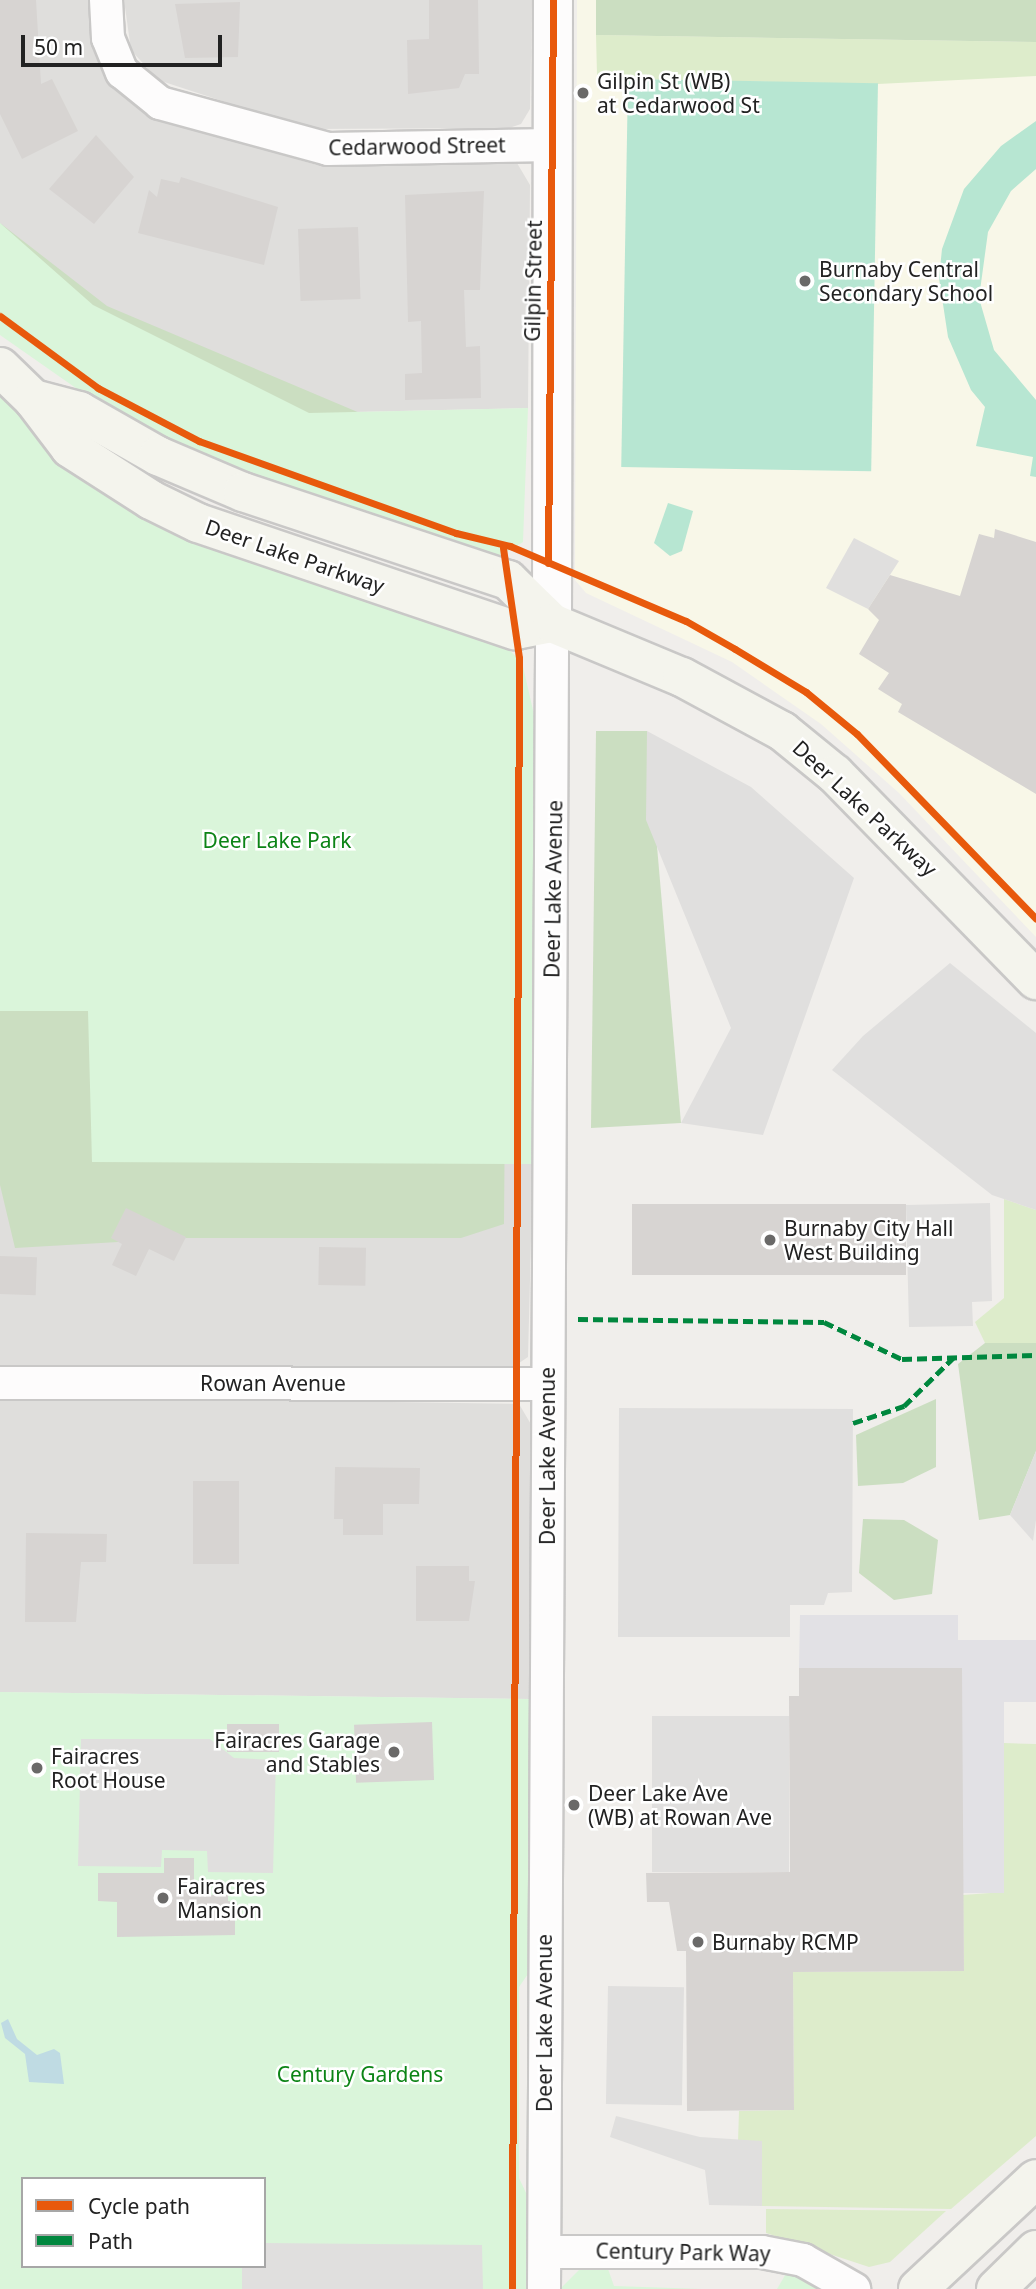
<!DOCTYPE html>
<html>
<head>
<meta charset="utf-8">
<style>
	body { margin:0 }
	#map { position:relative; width:1036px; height:2289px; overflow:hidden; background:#f0eeeb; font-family:"Noto Sans",sans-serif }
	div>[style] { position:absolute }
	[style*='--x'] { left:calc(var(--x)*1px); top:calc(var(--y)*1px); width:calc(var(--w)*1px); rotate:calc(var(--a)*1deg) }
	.residential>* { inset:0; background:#dfdedc }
	.education>* { inset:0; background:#f8f7e8 }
	.grass>* { inset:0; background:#ddeccb }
	.forest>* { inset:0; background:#cbdec1 }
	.park>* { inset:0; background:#daf5da }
	.pitch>* { inset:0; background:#b7e6d2; transform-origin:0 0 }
	.parking>* { inset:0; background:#e0dfde; transform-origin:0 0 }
	.plaza>* { inset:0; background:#e2e1e5 }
	.water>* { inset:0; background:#bfdbe3 }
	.building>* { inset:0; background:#d7d4d2; transform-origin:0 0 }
	.roads { filter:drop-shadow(2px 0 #c9c8c7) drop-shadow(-2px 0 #c9c8c7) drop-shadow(0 2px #c9c8c7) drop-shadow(0 -2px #c9c8c7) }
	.minor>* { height:32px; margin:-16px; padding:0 16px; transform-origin:16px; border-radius:16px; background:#fdfcfc }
	.tertiary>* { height:38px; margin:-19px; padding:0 19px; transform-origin:19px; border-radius:19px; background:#fdfcfc }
	.secondary>* { height:38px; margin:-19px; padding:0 19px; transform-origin:19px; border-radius:19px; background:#f4f4ed }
	.quiet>* { height:5px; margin-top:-2.5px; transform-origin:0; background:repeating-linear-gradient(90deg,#00873e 0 10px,transparent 0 15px) }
	.cycleway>* { height:7px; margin:-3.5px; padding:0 3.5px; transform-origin:3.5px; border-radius:3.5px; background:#e8590c }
	.dots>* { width:19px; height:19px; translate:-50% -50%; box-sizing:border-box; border:4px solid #fff; border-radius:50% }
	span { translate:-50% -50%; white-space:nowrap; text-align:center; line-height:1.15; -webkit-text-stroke:5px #fff; paint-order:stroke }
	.poi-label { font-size:21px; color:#222 }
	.left { translate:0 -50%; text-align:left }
	.right { translate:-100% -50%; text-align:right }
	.street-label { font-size:21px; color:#222 }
	.park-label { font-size:21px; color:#0c8416 }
	.legend { position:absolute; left:21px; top:2177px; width:245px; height:91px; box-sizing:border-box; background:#fff; border:2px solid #a7a7a7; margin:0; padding:9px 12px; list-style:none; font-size:21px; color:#222 }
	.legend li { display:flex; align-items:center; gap:14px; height:35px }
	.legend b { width:35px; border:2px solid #a7a7a7 }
	.scale { position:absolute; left:21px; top:35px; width:201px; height:32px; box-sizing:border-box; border:4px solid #222; border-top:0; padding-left:9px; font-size:21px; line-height:24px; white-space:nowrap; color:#222; -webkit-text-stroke:5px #fff; paint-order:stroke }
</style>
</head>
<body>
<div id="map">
	<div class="residential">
		<div style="clip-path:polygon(0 0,91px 0,100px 62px,124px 97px,155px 118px,317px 165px,517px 163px,530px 185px,528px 408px,309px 413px,93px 305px,0 223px)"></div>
		<div style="clip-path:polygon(124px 0,532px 0,530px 109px,521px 124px,509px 128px,308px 129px,158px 80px,131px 50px)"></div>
		<div style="clip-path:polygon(0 1011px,93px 1162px,533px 1164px,528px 1357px,510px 1369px,0 1370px)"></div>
		<div style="clip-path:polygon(0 1396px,519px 1404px,532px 1426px,530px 1699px,0 1692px)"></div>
	</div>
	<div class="education">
		<div style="clip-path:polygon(577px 0,1036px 0,1036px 937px,899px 793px,821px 724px,732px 662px,586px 593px,575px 580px)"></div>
	</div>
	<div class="grass">
		<div style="clip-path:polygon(596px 35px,1036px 42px,1036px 76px,878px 84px,628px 79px,597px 75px)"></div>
		<div style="clip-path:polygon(1004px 1199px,1036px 1210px,1036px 1343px,985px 1343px,975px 1322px,1004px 1298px)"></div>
		<div style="clip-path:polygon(1004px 1743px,1036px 1744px,1036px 2136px,951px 2209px,762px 2206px,762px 2141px,738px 2141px,739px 2111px,794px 2110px,793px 1972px,964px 1971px,963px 1895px,1004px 1892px)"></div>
		<div style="clip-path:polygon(766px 2209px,946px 2211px,890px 2262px,869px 2267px,766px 2233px)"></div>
	</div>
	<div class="forest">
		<div style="clip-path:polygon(596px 0,1036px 0,1036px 42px,596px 35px)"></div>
		<div style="clip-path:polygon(0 223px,107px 306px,367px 416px,352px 459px,34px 312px)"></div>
		<div style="clip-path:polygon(0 423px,508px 717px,504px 1224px,461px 1238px,187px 1238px,15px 1248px,0 1185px)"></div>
		<div style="clip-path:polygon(596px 731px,647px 731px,681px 1123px,591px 1128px)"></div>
		<div style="clip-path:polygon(985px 1343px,1036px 1343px,1036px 1451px,1010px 1515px,979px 1520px,958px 1364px)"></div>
		<div style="clip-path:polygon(936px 1399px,936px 1467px,903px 1483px,858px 1486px,856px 1435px)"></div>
		<div style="clip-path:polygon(863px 1519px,904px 1520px,938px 1540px,932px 1594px,894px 1600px,859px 1573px)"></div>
	</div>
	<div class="park">
		<div style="clip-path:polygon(0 223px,93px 305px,309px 413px,528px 408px,523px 542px,497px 558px,250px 476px,123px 421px,0 335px)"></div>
		<div style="clip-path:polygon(0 396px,51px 441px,204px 543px,509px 650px,522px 662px,535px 719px,533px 1164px,92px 1162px,88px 1011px,0 1011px)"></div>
		<div style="clip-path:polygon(evenodd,0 1692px,530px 1699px,530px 1971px,519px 1987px,519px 2178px,528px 2197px,528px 2289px,0 2289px,0 1692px,23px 2179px,264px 2179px,264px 2266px,23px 2266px,23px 2179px)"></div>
		<div style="clip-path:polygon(584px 2265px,607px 2266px,614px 2286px,702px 2289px,560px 2289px)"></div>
		<div style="clip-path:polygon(787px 2272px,794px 2273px,822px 2289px,777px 2289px)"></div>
	</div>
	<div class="pitch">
		<div style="left:628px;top:79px;width:250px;height:388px;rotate:1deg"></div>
		<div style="clip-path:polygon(1036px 121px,1036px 169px,1011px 191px,988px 232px,979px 298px,994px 350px,1036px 400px,1036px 477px,1030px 476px,1033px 457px,976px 446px,985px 407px,971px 390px,948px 337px,939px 278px,942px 249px,964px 189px,1001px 146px)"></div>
		<div style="clip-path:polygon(668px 503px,693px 511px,682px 551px,670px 556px,654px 543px)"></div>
	</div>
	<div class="parking">
		<div style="clip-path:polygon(854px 538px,899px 561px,868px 609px,826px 588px)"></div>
		<div style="clip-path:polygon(647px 731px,751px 787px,854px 878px,763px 1135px,681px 1123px,731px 1028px,646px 820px)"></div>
		<div style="clip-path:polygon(950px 963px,1036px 1033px,1036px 1210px,992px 1195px,832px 1070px,863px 1036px)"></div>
		<div style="clip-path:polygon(990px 1203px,992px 1301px,972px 1302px,973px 1326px,909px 1327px,906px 1205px)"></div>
		<div style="clip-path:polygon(619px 1408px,853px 1409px,852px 1592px,828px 1593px,824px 1605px,790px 1605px,790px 1637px,618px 1637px)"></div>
		<div style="clip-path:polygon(1036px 1451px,1036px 1520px,1033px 1541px,1010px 1515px)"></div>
		<div style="left:789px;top:1716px;width:156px;height:137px;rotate:90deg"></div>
		<div style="clip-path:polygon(81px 1739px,210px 1739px,234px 1758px,276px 1760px,273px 1873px,208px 1872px,207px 1851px,162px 1850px,161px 1867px,78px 1866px)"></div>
		<div style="left:608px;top:1986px;width:76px;height:118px;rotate:1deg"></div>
		<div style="clip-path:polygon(616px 2116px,700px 2137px,762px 2141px,762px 2206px,709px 2205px,705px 2170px,610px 2137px)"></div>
		<div style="clip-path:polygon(264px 2243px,482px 2245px,483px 2289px,242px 2289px,242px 2266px,264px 2266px)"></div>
	</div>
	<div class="plaza">
		<div style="clip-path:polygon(800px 1615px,958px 1615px,958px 1640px,1036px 1640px,1036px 1702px,1004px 1702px,1004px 1893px,947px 1893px,799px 1668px)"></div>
	</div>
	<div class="water">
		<div style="clip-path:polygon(8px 2019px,17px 2039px,37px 2055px,54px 2049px,60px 2053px,64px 2084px,29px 2082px,25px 2054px,5px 2038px,1px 2023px)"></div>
	</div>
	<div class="building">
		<div style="clip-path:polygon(0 0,36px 0,41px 84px,52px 79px,78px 131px,22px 159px,0 114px)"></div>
		<div style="clip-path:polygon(429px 0,478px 0,479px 74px,465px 74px,459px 88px,408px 94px,407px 40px,429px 39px)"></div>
		<div style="clip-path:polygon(240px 2px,238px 57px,185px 58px,175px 4px)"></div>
		<div style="clip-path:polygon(96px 135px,134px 177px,94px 224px,49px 189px)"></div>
		<div style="clip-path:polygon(181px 177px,278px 207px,264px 265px,138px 233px,149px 190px,157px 197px,161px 179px,179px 183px)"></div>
		<div style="clip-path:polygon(484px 191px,480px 290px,464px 290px,466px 347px,480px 346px,481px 398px,405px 400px,405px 374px,422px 373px,421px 321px,408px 322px,405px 195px)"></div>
		<div style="left:358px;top:227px;width:72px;height:60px;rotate:88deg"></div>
		<div style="clip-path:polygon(995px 529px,1036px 542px,1036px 794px,898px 712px,902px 704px,878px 689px,889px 673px,859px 654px,879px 620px,868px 609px,890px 575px,960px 596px,979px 534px,994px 538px)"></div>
		<div style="left:632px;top:1204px;width:274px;height:71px"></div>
		<div style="clip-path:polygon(126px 1208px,186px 1237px,174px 1261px,149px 1249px,136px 1276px,112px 1265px,122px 1244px,111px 1238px)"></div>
		<div style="left:319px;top:1247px;width:47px;height:38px;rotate:1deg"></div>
		<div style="left:0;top:1256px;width:37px;height:38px;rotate:2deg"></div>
		<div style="clip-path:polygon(335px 1467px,420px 1468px,419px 1504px,383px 1504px,383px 1535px,343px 1535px,343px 1519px,334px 1519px)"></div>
		<div style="left:193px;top:1481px;width:46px;height:83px"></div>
		<div style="clip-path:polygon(26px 1533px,107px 1534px,106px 1562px,81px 1562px,76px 1622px,25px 1622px)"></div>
		<div style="clip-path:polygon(416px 1566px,469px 1566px,469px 1581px,475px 1581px,469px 1621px,416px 1621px)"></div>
		<div style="clip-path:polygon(799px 1668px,962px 1668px,964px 1971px,793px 1972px,794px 2110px,687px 2111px,686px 1951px,677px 1951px,669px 1902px,647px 1902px,646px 1873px,790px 1872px,789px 1696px,799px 1696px)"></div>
		<div style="left:432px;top:1722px;width:58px;height:78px;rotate:88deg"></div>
		<div style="left:227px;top:1724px;width:52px;height:28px"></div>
		<div style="clip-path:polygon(164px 1858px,194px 1858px,194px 1882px,207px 1882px,207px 1895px,228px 1895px,228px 1901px,235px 1902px,235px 1935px,117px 1937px,117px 1902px,98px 1901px,98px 1873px,164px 1873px)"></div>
	</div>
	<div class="roads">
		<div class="minor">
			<div style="--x:106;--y:0;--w:38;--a:87"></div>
			<div style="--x:108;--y:38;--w:37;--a:68"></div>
			<div style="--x:122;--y:72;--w:49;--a:39.2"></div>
			<div style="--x:160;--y:103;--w:174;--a:15.3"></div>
			<div style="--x:328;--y:149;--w:224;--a:-1"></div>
			<div style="--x:0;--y:1383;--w:547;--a:0.1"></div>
			<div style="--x:545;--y:2252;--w:217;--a:0"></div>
			<div style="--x:762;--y:2252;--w:42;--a:11"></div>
			<div style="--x:803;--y:2260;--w:59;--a:29.6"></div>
			<div style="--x:544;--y:2289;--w:1666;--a:-89.72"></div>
		</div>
		<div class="tertiary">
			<div style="--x:552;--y:623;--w:623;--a:-89.91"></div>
		</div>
		<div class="secondary">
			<div style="--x:0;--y:367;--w:46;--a:44.1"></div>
			<div style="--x:33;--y:399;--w:61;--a:52.9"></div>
			<div style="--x:70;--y:448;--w:96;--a:32.7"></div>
			<div style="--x:151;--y:500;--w:52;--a:26.1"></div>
			<div style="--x:198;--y:523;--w:335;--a:18.7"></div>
			<div style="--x:515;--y:630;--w:38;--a:-11"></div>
			<div style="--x:33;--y:399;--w:48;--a:14.6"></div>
			<div style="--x:79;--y:411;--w:91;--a:29.7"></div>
			<div style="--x:158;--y:456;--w:92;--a:23"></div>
			<div style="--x:243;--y:492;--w:279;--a:18.4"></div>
			<div style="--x:508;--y:580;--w:62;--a:44.3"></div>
			<div style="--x:552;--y:623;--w:141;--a:22.6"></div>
			<div style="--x:682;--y:677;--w:114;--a:28.4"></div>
			<div style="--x:782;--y:731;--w:68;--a:39.1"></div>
			<div style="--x:835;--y:774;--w:288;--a:45.7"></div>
			<div style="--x:918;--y:2289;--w:161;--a:-43"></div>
			<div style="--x:996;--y:2289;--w:56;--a:-44.3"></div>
		</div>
	</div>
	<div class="quiet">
		<div style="--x:578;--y:1319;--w:246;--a:0.7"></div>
		<div style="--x:824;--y:1322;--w:86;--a:25.4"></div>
		<div style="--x:902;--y:1359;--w:134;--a:-1.7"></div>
		<div style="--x:853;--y:1423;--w:54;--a:-18.4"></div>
		<div style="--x:904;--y:1406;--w:69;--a:-44.4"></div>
	</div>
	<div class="cycleway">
		<div style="--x:0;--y:316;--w:122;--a:36.3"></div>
		<div style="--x:98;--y:388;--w:114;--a:27.7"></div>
		<div style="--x:199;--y:441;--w:273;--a:19.7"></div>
		<div style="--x:456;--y:533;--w:56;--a:13.5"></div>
		<div style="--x:510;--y:546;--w:191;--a:23.1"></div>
		<div style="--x:686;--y:621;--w:56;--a:29.7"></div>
		<div style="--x:735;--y:649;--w:83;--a:31.2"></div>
		<div style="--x:806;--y:692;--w:66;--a:39.5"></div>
		<div style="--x:857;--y:734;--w:257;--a:45.9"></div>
		<div style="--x:503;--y:548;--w:111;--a:81.7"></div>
		<div style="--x:519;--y:658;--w:1631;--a:90.25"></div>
		<div style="--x:548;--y:563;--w:563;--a:-89.49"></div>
	</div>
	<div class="dots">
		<div style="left:583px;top:93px;background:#6a6968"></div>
		<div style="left:805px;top:281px;background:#6a6968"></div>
		<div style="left:770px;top:1240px;background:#6a6968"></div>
		<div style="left:394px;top:1752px;background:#6a6968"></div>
		<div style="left:37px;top:1768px;background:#6a6968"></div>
		<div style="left:574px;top:1805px;background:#6a6968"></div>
		<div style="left:163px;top:1898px;background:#6a6968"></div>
		<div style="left:698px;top:1942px;background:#6a6968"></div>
	</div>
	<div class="poi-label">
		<span class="left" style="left:597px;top:93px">Gilpin St (WB)<br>at Cedarwood St</span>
		<span class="left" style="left:819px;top:281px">Burnaby Central<br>Secondary School</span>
		<span class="left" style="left:784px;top:1240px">Burnaby City Hall<br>West Building</span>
		<span class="right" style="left:380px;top:1752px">Fairacres Garage<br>and Stables</span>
		<span class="left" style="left:51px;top:1768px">Fairacres<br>Root House</span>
		<span class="left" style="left:588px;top:1805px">Deer Lake Ave<br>(WB) at Rowan Ave</span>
		<span class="left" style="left:177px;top:1898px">Fairacres<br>Mansion</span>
		<span class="left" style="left:712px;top:1942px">Burnaby RCMP</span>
	</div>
	<div class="street-label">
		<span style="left:417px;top:146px;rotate:-1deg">Cedarwood Street</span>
		<span style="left:533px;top:281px;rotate:-89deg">Gilpin Street</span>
		<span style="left:295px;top:556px;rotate:19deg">Deer Lake Parkway</span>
		<span style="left:865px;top:808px;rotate:43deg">Deer Lake Parkway</span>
		<span style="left:553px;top:889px;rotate:-89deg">Deer Lake Avenue</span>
		<span style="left:273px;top:1383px">Rowan Avenue</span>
		<span style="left:547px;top:1456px;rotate:-90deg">Deer Lake Avenue</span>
		<span style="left:544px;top:2023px;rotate:-90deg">Deer Lake Avenue</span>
		<span style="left:683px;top:2252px;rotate:1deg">Century Park Way</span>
	</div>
	<div class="park-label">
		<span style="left:277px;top:840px">Deer Lake Park</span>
		<span style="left:360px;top:2074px">Century Gardens</span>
	</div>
	<ul class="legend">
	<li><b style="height:9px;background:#e8590c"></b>Cycle path</li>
	<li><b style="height:9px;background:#00873e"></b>Path</li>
	</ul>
	<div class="scale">50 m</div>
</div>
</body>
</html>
